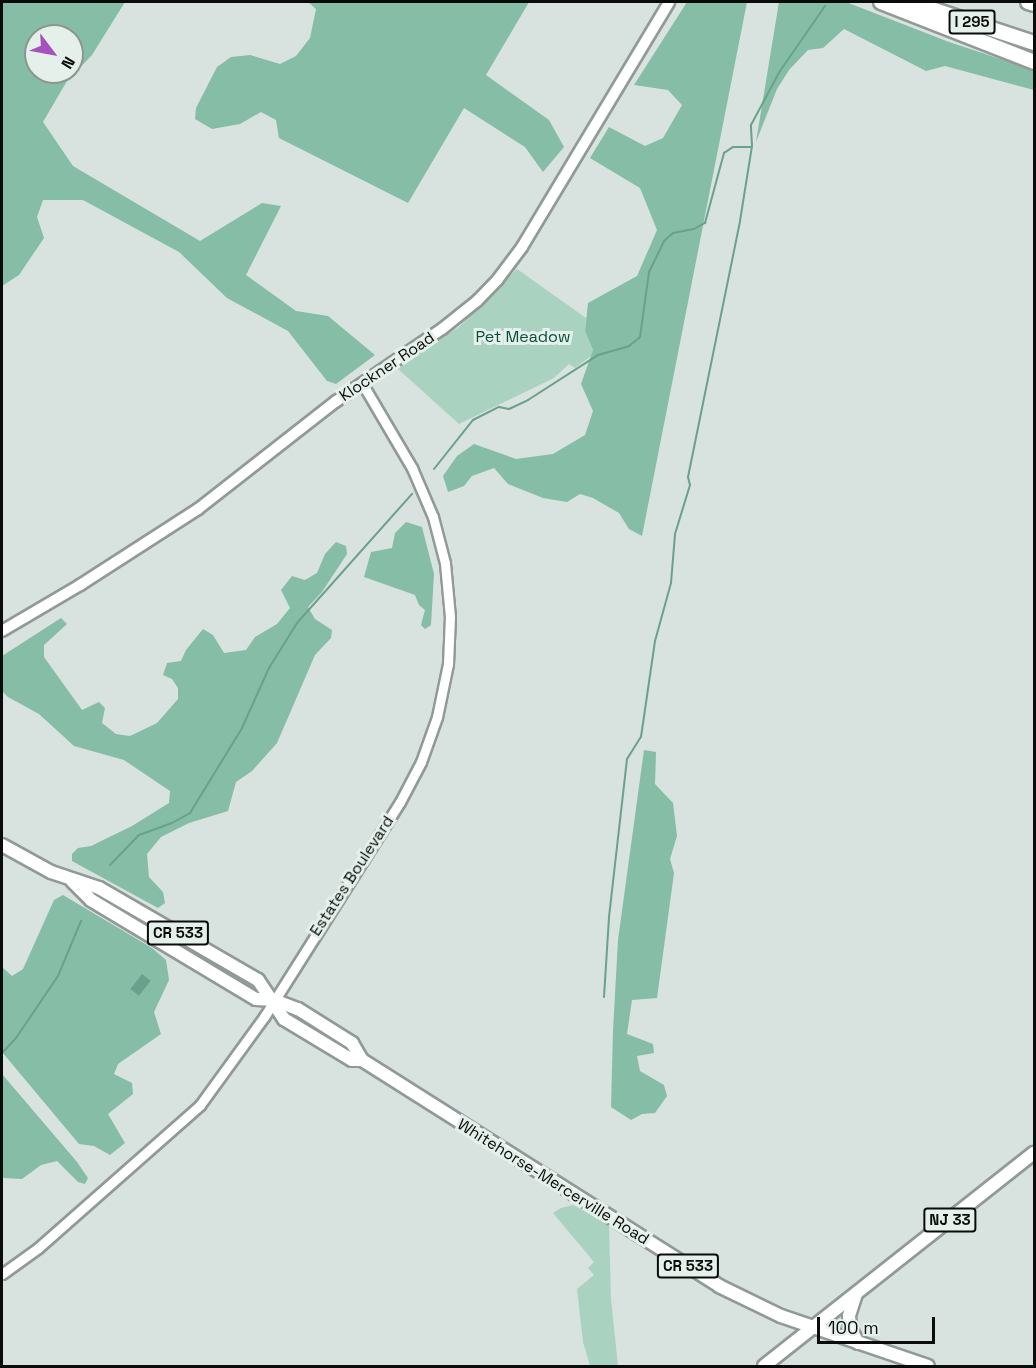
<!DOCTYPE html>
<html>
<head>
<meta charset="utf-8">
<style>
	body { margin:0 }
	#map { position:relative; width:1036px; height:1368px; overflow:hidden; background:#d8e2de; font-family:"Space Grotesk",sans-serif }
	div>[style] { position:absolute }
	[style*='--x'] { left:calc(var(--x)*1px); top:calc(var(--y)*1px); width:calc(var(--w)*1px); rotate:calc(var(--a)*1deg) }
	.green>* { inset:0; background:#aad2c1 }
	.forest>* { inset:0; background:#85bda7 }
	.water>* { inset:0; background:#6aa18c; transform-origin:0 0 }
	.stream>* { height:2px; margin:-1px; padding:0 1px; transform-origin:1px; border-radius:1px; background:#6aa18c }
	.roads { filter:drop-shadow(2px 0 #919a96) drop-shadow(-2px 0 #919a96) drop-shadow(0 2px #919a96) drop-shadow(0 -2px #919a96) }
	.tertiary>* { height:9px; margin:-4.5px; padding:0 4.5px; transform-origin:4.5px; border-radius:4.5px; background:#fff }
	.secondary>* { height:10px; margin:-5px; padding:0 5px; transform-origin:5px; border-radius:5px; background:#fff }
	.primary>* { height:12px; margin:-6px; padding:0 6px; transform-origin:6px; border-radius:6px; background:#fff }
	.motorway>* { height:14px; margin:-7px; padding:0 7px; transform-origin:7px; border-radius:7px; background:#fff }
	span { translate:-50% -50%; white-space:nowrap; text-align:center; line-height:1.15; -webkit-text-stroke:6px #e5f0eb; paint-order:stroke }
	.shield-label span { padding:2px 4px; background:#e5f0eb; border:2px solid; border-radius:4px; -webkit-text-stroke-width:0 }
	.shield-label { font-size:15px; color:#090c0b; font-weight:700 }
	.park-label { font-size:16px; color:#03513c }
	.street-label { font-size:16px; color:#090c0b }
	.frame { position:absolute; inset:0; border:3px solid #090c0b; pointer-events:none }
	.north { position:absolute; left:24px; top:24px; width:60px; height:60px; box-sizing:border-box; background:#e5f0eb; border:2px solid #8d9591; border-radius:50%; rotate:122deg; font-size:16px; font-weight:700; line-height:24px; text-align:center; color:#090c0b }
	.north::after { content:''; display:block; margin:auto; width:21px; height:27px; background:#a551bf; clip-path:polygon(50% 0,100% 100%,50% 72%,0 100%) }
	.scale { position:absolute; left:817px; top:1317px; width:118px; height:27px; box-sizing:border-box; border:3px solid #090c0b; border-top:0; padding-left:8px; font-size:18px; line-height:21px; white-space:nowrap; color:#090c0b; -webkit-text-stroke:4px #e5f0eb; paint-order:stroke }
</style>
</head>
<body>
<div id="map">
	<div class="green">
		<div style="clip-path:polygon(517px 269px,586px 318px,585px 331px,593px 350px,591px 356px,575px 368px,569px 364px,554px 378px,459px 424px,397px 368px,459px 327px)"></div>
		<div style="clip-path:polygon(573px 1205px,609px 1225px,611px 1299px,618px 1366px,590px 1366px,583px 1342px,577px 1289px,594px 1275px,588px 1268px,594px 1262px,553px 1213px,561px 1208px)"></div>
	</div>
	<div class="forest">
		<div style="clip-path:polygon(evenodd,2px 2px,125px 2px,92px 55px,67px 81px,43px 122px,73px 166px,200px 241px,262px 203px,281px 206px,246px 275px,296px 311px,328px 316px,375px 355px,336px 384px,327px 381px,288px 331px,227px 298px,179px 252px,83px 200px,43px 200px,37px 217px,44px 238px,19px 275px,2px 286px,2px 2px,36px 36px,72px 36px,72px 72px,36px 72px,36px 36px)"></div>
		<div style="clip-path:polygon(308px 2px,529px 2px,486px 75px,549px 120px,564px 147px,543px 172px,525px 147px,464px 108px,408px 203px,279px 138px,276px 120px,261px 112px,240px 124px,212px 129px,195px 119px,196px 108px,217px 67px,231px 57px,250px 55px,280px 64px,296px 56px,310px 38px,316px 9px)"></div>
		<div style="clip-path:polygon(687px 2px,747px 2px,642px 536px,629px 529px,619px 513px,593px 498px,580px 494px,567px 502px,543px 498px,508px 484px,494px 468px,472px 476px,464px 486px,448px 492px,443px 476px,457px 456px,474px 444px,516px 459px,553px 454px,585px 435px,593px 411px,581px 384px,593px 350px,585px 331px,588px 303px,637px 276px,657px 230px,640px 188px,590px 158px,609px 127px,645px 146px,663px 138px,682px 105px,668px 90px,634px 85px)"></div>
		<div style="clip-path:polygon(779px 2px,846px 2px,949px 42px,1034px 70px,1034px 90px,945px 66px,926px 71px,844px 29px,823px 48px,808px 50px,789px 70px,777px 89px,756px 142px)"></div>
		<div style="clip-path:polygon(406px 522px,422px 527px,434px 574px,431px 625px,425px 629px,421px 625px,425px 610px,419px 605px,415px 595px,364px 577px,371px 552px,392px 548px,395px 533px)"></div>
		<div style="clip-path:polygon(336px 542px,346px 546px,347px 554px,322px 592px,308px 607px,315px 619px,332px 630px,331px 638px,315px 655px,277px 743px,252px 771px,236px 782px,228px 811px,189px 823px,161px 837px,147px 854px,149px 877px,163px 892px,165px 903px,158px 908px,72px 861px,72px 854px,78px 848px,91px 846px,132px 826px,169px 803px,170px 791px,124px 760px,74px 746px,39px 714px,8px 697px,2px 691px,2px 656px,61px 618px,67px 624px,44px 645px,44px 657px,82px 710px,99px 702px,105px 708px,102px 723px,116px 734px,130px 736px,157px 723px,178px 699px,178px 688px,172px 679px,163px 675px,167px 663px,181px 661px,186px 650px,203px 629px,213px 635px,224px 653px,246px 650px,255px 637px,277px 624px,290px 608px,281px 590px,292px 576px,305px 580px,317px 573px,325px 554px)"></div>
		<div style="clip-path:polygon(644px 750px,656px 752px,655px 784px,673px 803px,677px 836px,670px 859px,674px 873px,657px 998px,632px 1000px,627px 1034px,653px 1044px,654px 1053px,637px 1056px,640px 1071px,664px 1085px,667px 1096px,655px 1113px,642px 1114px,631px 1120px,611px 1107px,613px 1031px,618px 940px)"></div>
		<div style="clip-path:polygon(63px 895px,152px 948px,166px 960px,169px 980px,154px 1012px,161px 1034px,118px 1064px,114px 1074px,132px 1083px,133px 1094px,108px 1114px,125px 1143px,110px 1155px,94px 1146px,79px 1144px,2px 1052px,2px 967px,12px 976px,23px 969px,54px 900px)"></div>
		<div style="clip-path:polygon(2px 1074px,77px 1162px,88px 1178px,85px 1184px,78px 1182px,57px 1161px,41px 1165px,22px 1179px,4px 1178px,2px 1176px)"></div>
	</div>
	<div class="water">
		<div style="left:142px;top:974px;width:11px;height:19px;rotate:38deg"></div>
	</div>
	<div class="stream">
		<div style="--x:434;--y:469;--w:63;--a:-51.5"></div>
		<div style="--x:473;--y:420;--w:29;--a:-27"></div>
		<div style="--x:499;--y:407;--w:10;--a:11"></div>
		<div style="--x:509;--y:409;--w:21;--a:-25"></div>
		<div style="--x:528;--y:400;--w:83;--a:-32.7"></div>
		<div style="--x:598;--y:355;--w:32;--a:-16"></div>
		<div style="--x:629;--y:346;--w:14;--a:-39"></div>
		<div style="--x:640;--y:337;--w:66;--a:-82.1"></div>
		<div style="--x:649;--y:272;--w:34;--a:-64"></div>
		<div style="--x:664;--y:241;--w:12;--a:-42"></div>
		<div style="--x:673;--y:233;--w:21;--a:-11"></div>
		<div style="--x:694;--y:229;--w:13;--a:-29"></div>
		<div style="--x:705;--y:223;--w:73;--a:-74.8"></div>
		<div style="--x:724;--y:153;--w:11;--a:-34"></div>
		<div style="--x:733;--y:147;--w:18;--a:0"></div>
		<div style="--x:110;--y:865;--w:42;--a:-46"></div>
		<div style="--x:139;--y:835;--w:35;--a:-20"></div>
		<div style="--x:172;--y:823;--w:21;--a:-29"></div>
		<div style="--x:190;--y:813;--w:100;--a:-58.5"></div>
		<div style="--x:242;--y:728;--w:66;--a:-65.8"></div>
		<div style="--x:269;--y:668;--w:53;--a:-58.1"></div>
		<div style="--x:297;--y:623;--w:173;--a:-48.3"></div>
		<div style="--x:604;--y:997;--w:80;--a:-86.4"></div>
		<div style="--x:609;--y:917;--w:159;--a:-83.5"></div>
		<div style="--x:627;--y:759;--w:26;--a:-58"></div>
		<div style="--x:641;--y:737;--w:97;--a:-81.7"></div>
		<div style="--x:655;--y:641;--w:60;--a:-74.6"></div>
		<div style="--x:671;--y:583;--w:49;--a:-85.3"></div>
		<div style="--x:675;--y:534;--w:51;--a:-73"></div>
		<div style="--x:690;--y:485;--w:8;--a:-104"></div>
		<div style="--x:688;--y:477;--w:261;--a:-78.5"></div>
		<div style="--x:740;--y:221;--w:76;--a:-80.9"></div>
		<div style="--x:752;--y:146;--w:21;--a:-93"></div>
		<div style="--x:751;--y:125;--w:61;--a:-61.8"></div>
		<div style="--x:780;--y:71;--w:79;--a:-55.3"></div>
		<div style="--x:2;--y:1053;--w:21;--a:-47"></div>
		<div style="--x:16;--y:1038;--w:75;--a:-55.9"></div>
		<div style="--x:58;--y:976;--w:60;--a:-67.3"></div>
	</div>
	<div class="roads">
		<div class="tertiary">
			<div style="--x:2;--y:1274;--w:44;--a:-35.8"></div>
			<div style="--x:38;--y:1248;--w:216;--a:-41.4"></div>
			<div style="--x:200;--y:1105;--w:109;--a:-54"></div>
			<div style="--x:264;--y:1017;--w:254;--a:-57.7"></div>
			<div style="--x:400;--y:802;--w:45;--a:-62.3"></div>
			<div style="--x:421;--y:762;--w:48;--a:-70.4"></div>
			<div style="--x:437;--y:717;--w:54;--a:-78.3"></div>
			<div style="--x:448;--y:664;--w:47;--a:-87.6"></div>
			<div style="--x:450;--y:617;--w:54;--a:-95.3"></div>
			<div style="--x:445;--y:563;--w:48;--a:-104.6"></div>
			<div style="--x:433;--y:517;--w:53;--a:-113.2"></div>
			<div style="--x:412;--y:468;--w:99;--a:-120.5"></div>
		</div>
		<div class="secondary">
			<div style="--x:2;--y:631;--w:91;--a:-30.5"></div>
			<div style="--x:80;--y:585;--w:140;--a:-32.8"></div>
			<div style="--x:198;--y:509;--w:174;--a:-38"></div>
			<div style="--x:335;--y:402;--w:130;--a:-34.3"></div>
			<div style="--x:442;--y:329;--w:45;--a:-38.7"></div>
			<div style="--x:477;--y:301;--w:30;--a:-46"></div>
			<div style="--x:498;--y:279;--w:40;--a:-53"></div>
			<div style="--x:522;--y:247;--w:286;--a:-59"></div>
		</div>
		<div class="primary">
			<div style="--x:2;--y:845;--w:56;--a:28.9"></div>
			<div style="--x:51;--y:872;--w:51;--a:18.4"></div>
			<div style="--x:99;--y:888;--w:184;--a:30.1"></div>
			<div style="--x:258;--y:980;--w:47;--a:56.3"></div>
			<div style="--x:284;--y:1019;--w:79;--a:31.1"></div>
			<div style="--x:352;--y:1060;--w:10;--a:0"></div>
			<div style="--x:72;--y:881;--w:27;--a:45"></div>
			<div style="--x:91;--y:900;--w:192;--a:31"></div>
			<div style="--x:256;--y:999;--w:18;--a:3"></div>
			<div style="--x:274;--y:1000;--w:26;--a:21"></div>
			<div style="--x:298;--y:1009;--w:64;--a:32.2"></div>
			<div style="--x:352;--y:1043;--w:20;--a:60"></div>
			<div style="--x:362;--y:1060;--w:423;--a:32.3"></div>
			<div style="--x:719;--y:1286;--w:69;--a:25.8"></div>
			<div style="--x:781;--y:1316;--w:155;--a:18.8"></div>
			<div style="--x:856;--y:1294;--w:23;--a:108"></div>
			<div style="--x:849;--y:1316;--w:12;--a:85"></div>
			<div style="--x:850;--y:1328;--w:17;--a:62"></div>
			<div style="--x:764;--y:1366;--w:344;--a:-38.3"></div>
		</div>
		<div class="motorway">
			<div style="--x:881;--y:2;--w:164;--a:21.4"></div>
			<div style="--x:910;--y:2;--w:131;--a:18.3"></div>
			<div style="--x:1028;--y:2;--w:6;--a:18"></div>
		</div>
	</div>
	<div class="shield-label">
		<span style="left:972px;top:22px">I 295</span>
		<span style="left:178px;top:933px">CR 533</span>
		<span style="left:950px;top:1220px">NJ 33</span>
		<span style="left:688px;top:1266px">CR 533</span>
	</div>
	<div class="park-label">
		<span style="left:523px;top:337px">Pet Meadow</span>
	</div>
	<div class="street-label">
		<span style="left:387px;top:367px;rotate:-34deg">Klockner Road</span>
		<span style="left:352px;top:876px;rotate:-57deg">Estates Boulevard</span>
		<span style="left:553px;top:1182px;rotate:32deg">Whitehorse-Mercerville Road</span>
	</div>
	<div class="frame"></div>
	<div class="north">N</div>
	<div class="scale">100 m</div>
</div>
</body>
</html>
